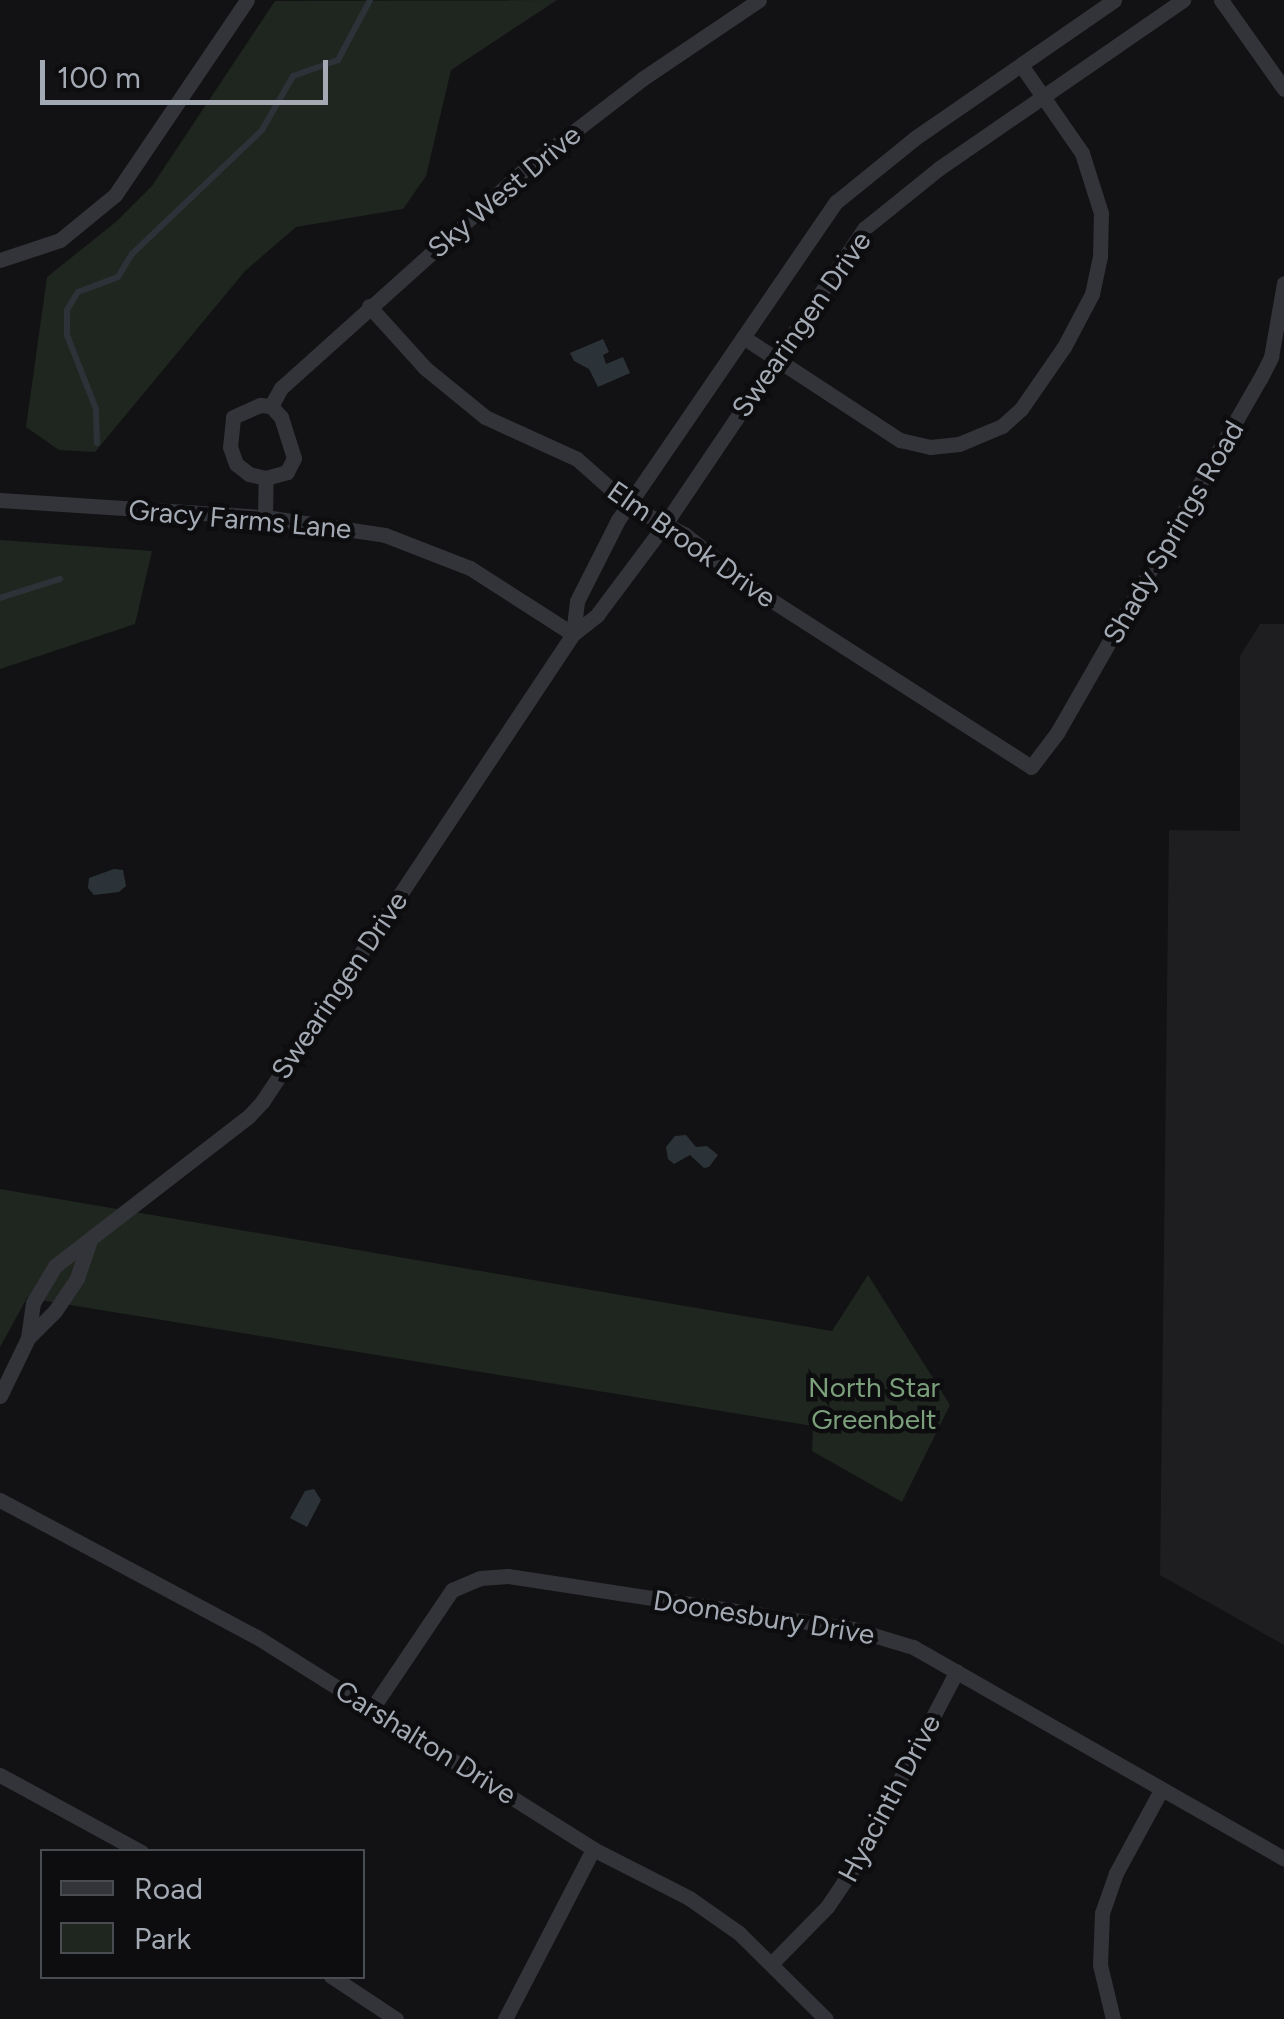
<!DOCTYPE html>
<html>
<head>
<meta charset="utf-8">
<style>
	body { margin:0 }
	#map { position:relative; width:1284px; height:2019px; overflow:hidden; background:#121214; font-family:Figtree,sans-serif }
	div>[style] { position:absolute }
	[style*='--x'] { left:calc(var(--x)*1px); top:calc(var(--y)*1px); width:calc(var(--w)*1px); rotate:calc(var(--a)*1deg) }
	.built>* { inset:0; background:#1e1e21 }
	.green>* { inset:0; background:#1f261f }
	.water>* { inset:0; background:#2b3339 }
	.stream>* { height:6px; margin:-3px; padding:0 3px; transform-origin:3px; border-radius:3px; background:#2b3339 }
	.minor>* { height:15px; margin:-7.5px; padding:0 7.5px; transform-origin:7.5px; border-radius:7.5px; background:#333439 }
	span { translate:-50% -50%; white-space:nowrap; text-align:center; line-height:1.15; -webkit-text-stroke:9px #0d0d0f; paint-order:stroke }
	.street-label { font-size:28px; color:#a4aab4 }
	.park-label { font-size:28px; color:#7b9f7b }
	.legend { position:absolute; left:40px; top:1849px; width:325px; height:130px; box-sizing:border-box; background:#0d0d0f; border:2px solid #494c51; margin:0; padding:12px 18px; list-style:none; font-size:30px; color:#a4aab4 }
	.legend li { display:flex; align-items:center; gap:20px; height:50px }
	.legend b { width:50px; border:2px solid #494c51 }
	.scale { position:absolute; left:40px; top:60px; width:288px; height:45px; box-sizing:border-box; border:5px solid #a4aab4; border-top:0; padding-left:12px; font-size:30px; line-height:35px; white-space:nowrap; color:#a4aab4; -webkit-text-stroke:8px #0d0d0f; paint-order:stroke }
</style>
</head>
<body>
<div id="map">
	<div class="built">
		<div style="clip-path:polygon(1260px 624px,1284px 624px,1284px 1645px,1160px 1575px,1169px 830px,1240px 831px,1240px 656px)"></div>
	</div>
	<div class="green">
		<div style="clip-path:polygon(557px 0,451px 70px,426px 176px,403px 209px,296px 227px,245px 271px,95px 452px,59px 450px,26px 427px,47px 277px,117px 221px,152px 186px,275px 1px)"></div>
		<div style="clip-path:polygon(0 540px,152px 551px,135px 624px,0 669px)"></div>
		<div style="clip-path:polygon(0 1189px,832px 1331px,868px 1275px,950px 1405px,902px 1502px,812px 1451px,813px 1426px,27px 1298px,0 1347px)"></div>
	</div>
	<div class="water">
		<div style="clip-path:polygon(603px 339px,609px 352px,603px 355px,606px 364px,623px 357px,630px 373px,598px 387px,589px 369px,574px 361px,570px 353px)"></div>
		<div style="clip-path:polygon(114px 869px,123px 870px,126px 886px,119px 892px,94px 895px,88px 888px,89px 878px)"></div>
		<div style="clip-path:polygon(686px 1135px,696px 1147px,707px 1146px,718px 1155px,709px 1167px,704px 1168px,690px 1155px,674px 1164px,668px 1159px,666px 1147px,675px 1136px)"></div>
		<div style="clip-path:polygon(314px 1489px,321px 1500px,307px 1527px,290px 1518px,305px 1491px)"></div>
	</div>
	<div class="stream">
		<div style="--x:97;--y:443;--w:34;--a:-92"></div>
		<div style="--x:96;--y:409;--w:79;--a:-111.4"></div>
		<div style="--x:67;--y:335;--w:25;--a:-90"></div>
		<div style="--x:67;--y:310;--w:21;--a:-59"></div>
		<div style="--x:78;--y:292;--w:43;--a:-20.6"></div>
		<div style="--x:118;--y:277;--w:27;--a:-59"></div>
		<div style="--x:132;--y:254;--w:180;--a:-43.6"></div>
		<div style="--x:262;--y:130;--w:62;--a:-60.1"></div>
		<div style="--x:293;--y:76;--w:48;--a:-19.6"></div>
		<div style="--x:338;--y:60;--w:68;--a:-61.9"></div>
		<div style="--x:0;--y:598;--w:63;--a:-17.6"></div>
	</div>
	<div class="minor">
		<div style="--x:1221;--y:0;--w:109;--a:54.7"></div>
		<div style="--x:0;--y:260;--w:63;--a:-18.4"></div>
		<div style="--x:60;--y:240;--w:71;--a:-39.3"></div>
		<div style="--x:115;--y:195;--w:235;--a:-55.9"></div>
		<div style="--x:369;--y:306;--w:84;--a:47.9"></div>
		<div style="--x:425;--y:368;--w:77;--a:39.2"></div>
		<div style="--x:485;--y:417;--w:101;--a:24.5"></div>
		<div style="--x:577;--y:459;--w:71;--a:41.6"></div>
		<div style="--x:630;--y:506;--w:61;--a:27.4"></div>
		<div style="--x:684;--y:534;--w:89;--a:38.2"></div>
		<div style="--x:754;--y:589;--w:329;--a:32.7"></div>
		<div style="--x:1031;--y:767;--w:43;--a:-52.6"></div>
		<div style="--x:1057;--y:733;--w:408;--a:-60.2"></div>
		<div style="--x:1260;--y:379;--w:25;--a:-63"></div>
		<div style="--x:1271;--y:357;--w:75;--a:-80"></div>
		<div style="--x:743;--y:337;--w:188;--a:33.3"></div>
		<div style="--x:900;--y:440;--w:31;--a:13"></div>
		<div style="--x:930;--y:447;--w:29;--a:-6"></div>
		<div style="--x:959;--y:444;--w:47;--a:-22.7"></div>
		<div style="--x:1002;--y:426;--w:25;--a:-42"></div>
		<div style="--x:1021;--y:409;--w:75;--a:-55.3"></div>
		<div style="--x:1064;--y:347;--w:60;--a:-62.2"></div>
		<div style="--x:1092;--y:294;--w:39;--a:-78"></div>
		<div style="--x:1100;--y:256;--w:43;--a:-88.7"></div>
		<div style="--x:1101;--y:213;--w:63;--a:-107.6"></div>
		<div style="--x:1082;--y:153;--w:107;--a:-124.7"></div>
		<div style="--x:260;--y:405;--w:11;--a:5"></div>
		<div style="--x:271;--y:406;--w:15;--a:48"></div>
		<div style="--x:281;--y:417;--w:43;--a:72.4"></div>
		<div style="--x:294;--y:458;--w:16;--a:117"></div>
		<div style="--x:287;--y:472;--w:22;--a:164"></div>
		<div style="--x:266;--y:478;--w:17;--a:-167"></div>
		<div style="--x:249;--y:474;--w:16;--a:-142"></div>
		<div style="--x:236;--y:464;--w:18;--a:-109"></div>
		<div style="--x:230;--y:447;--w:30;--a:-84"></div>
		<div style="--x:233;--y:417;--w:30;--a:-24"></div>
		<div style="--x:271;--y:406;--w:21;--a:-61"></div>
		<div style="--x:281;--y:388;--w:326;--a:-41.9"></div>
		<div style="--x:524;--y:170;--w:149;--a:-37.6"></div>
		<div style="--x:642;--y:79;--w:141;--a:-34"></div>
		<div style="--x:0;--y:500;--w:266;--a:3.7"></div>
		<div style="--x:265;--y:517;--w:121;--a:8.5"></div>
		<div style="--x:385;--y:535;--w:91;--a:21.2"></div>
		<div style="--x:470;--y:568;--w:122;--a:32.7"></div>
		<div style="--x:265;--y:517;--w:39;--a:-89"></div>
		<div style="--x:573;--y:634;--w:33;--a:-83"></div>
		<div style="--x:577;--y:601;--w:91;--a:-63.2"></div>
		<div style="--x:618;--y:520;--w:386;--a:-55.6"></div>
		<div style="--x:836;--y:202;--w:102;--a:-39"></div>
		<div style="--x:915;--y:138;--w:242;--a:-34.7"></div>
		<div style="--x:28;--y:1338;--w:35;--a:-82"></div>
		<div style="--x:33;--y:1303;--w:43;--a:-59.3"></div>
		<div style="--x:55;--y:1266;--w:244;--a:-37.7"></div>
		<div style="--x:248;--y:1117;--w:21;--a:-47"></div>
		<div style="--x:262;--y:1102;--w:562;--a:-56.39"></div>
		<div style="--x:573;--y:634;--w:31;--a:-38"></div>
		<div style="--x:597;--y:615;--w:114;--a:-53.2"></div>
		<div style="--x:665;--y:524;--w:357;--a:-56"></div>
		<div style="--x:865;--y:228;--w:94;--a:-38.9"></div>
		<div style="--x:938;--y:169;--w:298;--a:-34.6"></div>
		<div style="--x:0;--y:1396;--w:64;--a:-64.2"></div>
		<div style="--x:28;--y:1338;--w:38;--a:-45"></div>
		<div style="--x:55;--y:1311;--w:40;--a:-56"></div>
		<div style="--x:77;--y:1278;--w:39;--a:-71"></div>
		<div style="--x:0;--y:1500;--w:291;--a:28.1"></div>
		<div style="--x:257;--y:1637;--w:397;--a:32.2"></div>
		<div style="--x:593;--y:1849;--w:108;--a:27"></div>
		<div style="--x:689;--y:1898;--w:61;--a:35"></div>
		<div style="--x:739;--y:1933;--w:122;--a:44.7"></div>
		<div style="--x:373;--y:1707;--w:141;--a:-56"></div>
		<div style="--x:452;--y:1590;--w:30;--a:-23"></div>
		<div style="--x:480;--y:1578;--w:28;--a:-4"></div>
		<div style="--x:508;--y:1576;--w:349;--a:8.7"></div>
		<div style="--x:853;--y:1629;--w:63;--a:16.7"></div>
		<div style="--x:913;--y:1647;--w:427;--a:29.7"></div>
		<div style="--x:0;--y:1775;--w:161;--a:28.6"></div>
		<div style="--x:772;--y:1963;--w:78;--a:-45.5"></div>
		<div style="--x:827;--y:1907;--w:48;--a:-56"></div>
		<div style="--x:854;--y:1867;--w:221;--a:-62.3"></div>
		<div style="--x:331;--y:1976;--w:78;--a:33.5"></div>
		<div style="--x:505;--y:2019;--w:191;--a:-62.6"></div>
		<div style="--x:1113;--y:2019;--w:56;--a:-103.5"></div>
		<div style="--x:1100;--y:1965;--w:52;--a:-87.8"></div>
		<div style="--x:1102;--y:1913;--w:42;--a:-70.7"></div>
		<div style="--x:1116;--y:1873;--w:94;--a:-61.5"></div>
	</div>
	<div class="street-label">
		<span style="left:504px;top:191px;rotate:-40deg">Sky West Drive</span>
		<span style="left:801px;top:324px;rotate:-55deg">Swearingen Drive</span>
		<span style="left:240px;top:519px;rotate:5deg">Gracy Farms Lane</span>
		<span style="left:1173px;top:532px;rotate:-60deg">Shady Springs Road</span>
		<span style="left:692px;top:544px;rotate:35deg">Elm Brook Drive</span>
		<span style="left:339px;top:985px;rotate:-56deg">Swearingen Drive</span>
		<span style="left:764px;top:1617px;rotate:9deg">Doonesbury Drive</span>
		<span style="left:426px;top:1742px;rotate:32deg">Carshalton Drive</span>
		<span style="left:889px;top:1798px;rotate:-62deg">Hyacinth Drive</span>
	</div>
	<div class="park-label">
		<span style="left:874px;top:1403px">North Star<br>Greenbelt</span>
	</div>
	<ul class="legend">
	<li><b style="height:12px;background:#333439"></b>Road</li>
	<li><b style="height:28px;background:#1f261f"></b>Park</li>
	</ul>
	<div class="scale">100 m</div>
</div>
</body>
</html>
